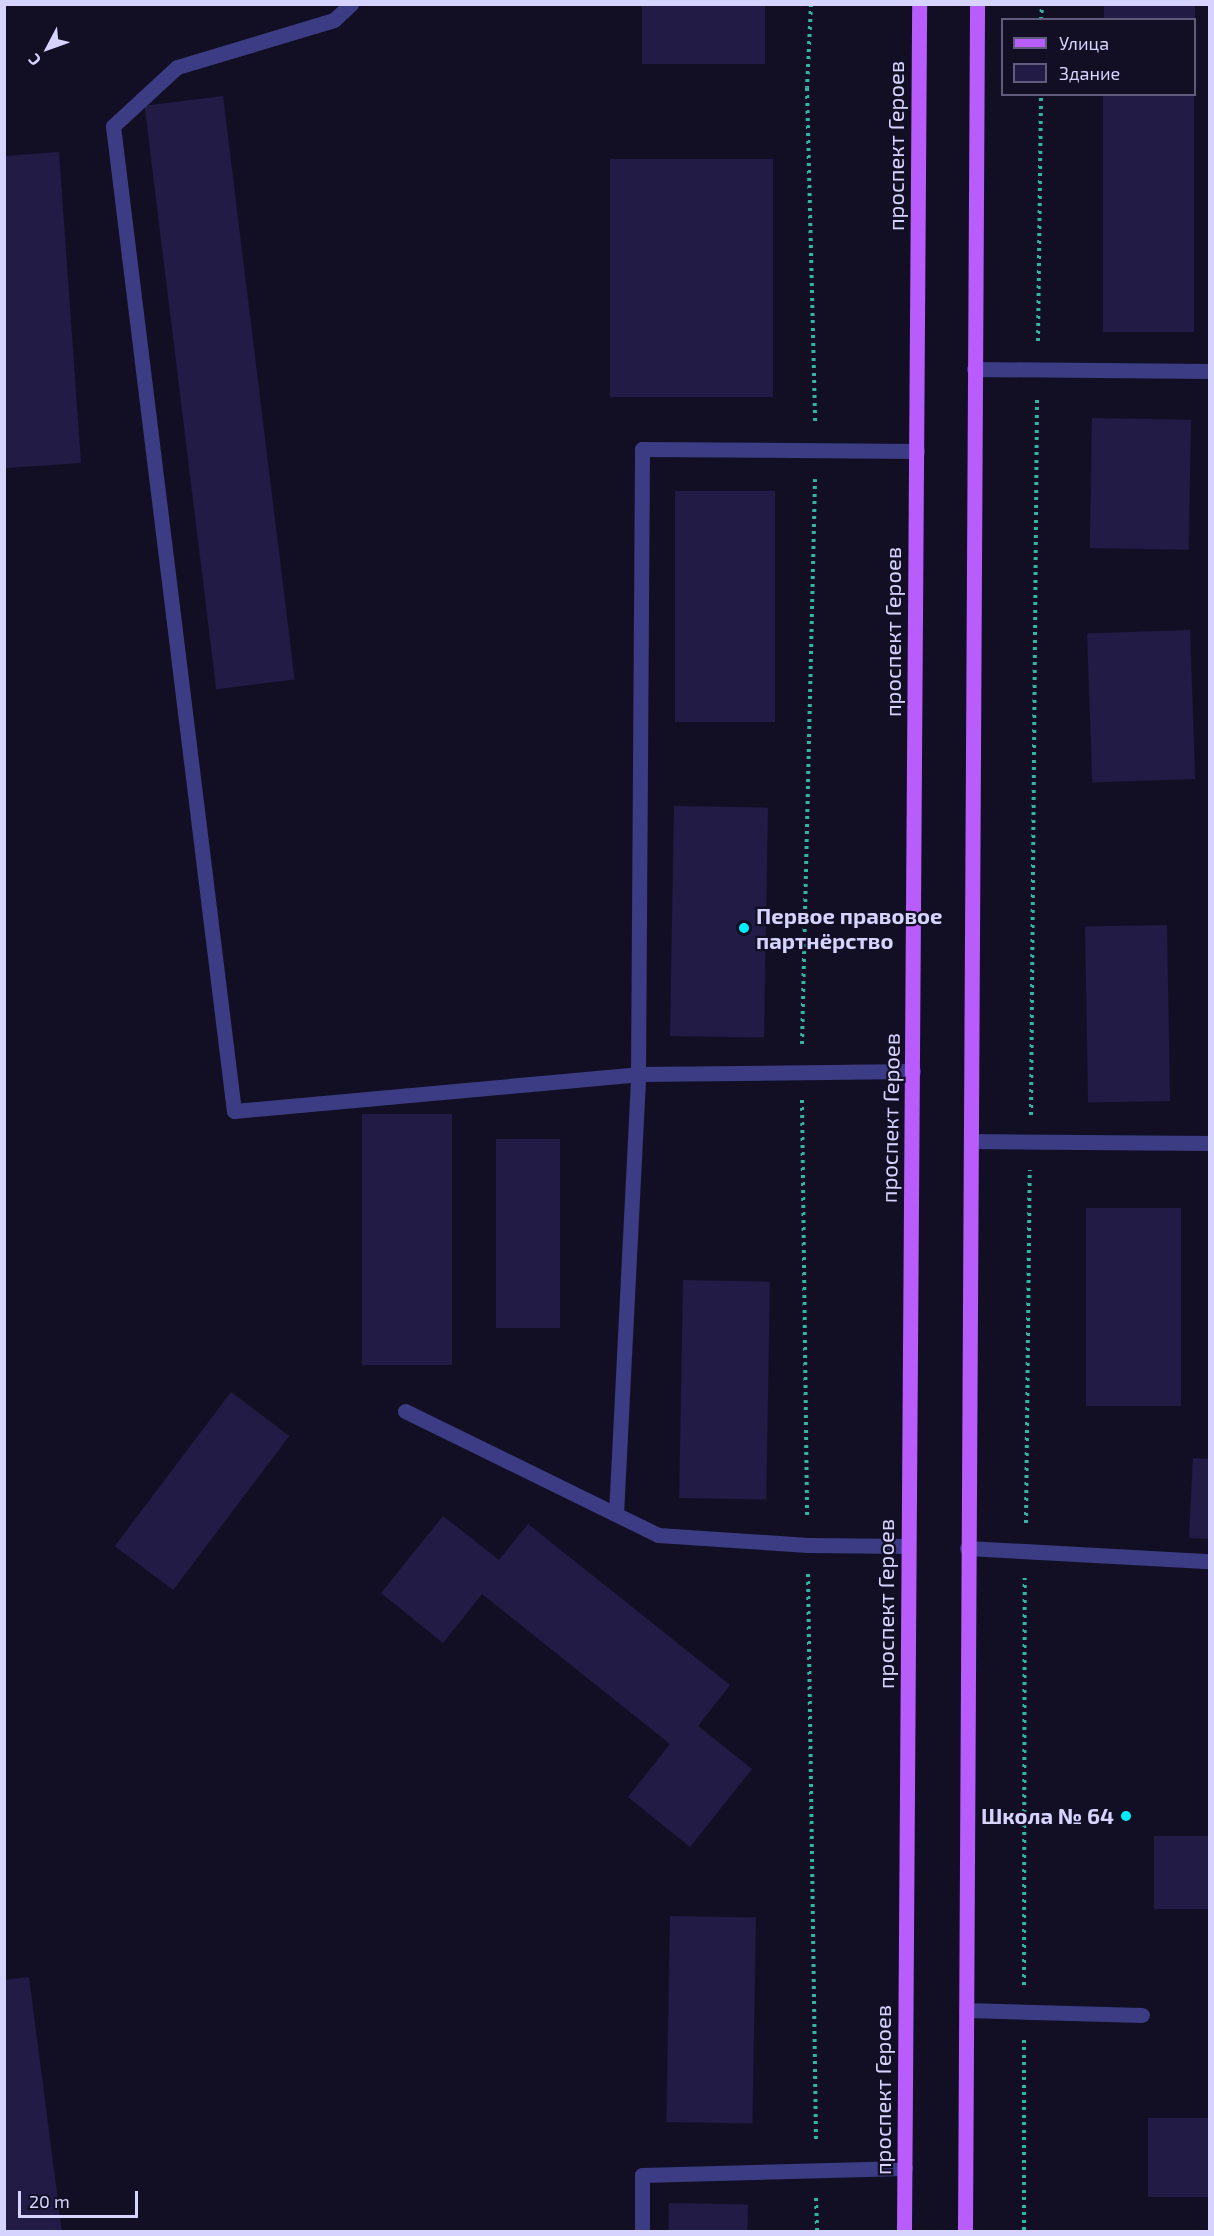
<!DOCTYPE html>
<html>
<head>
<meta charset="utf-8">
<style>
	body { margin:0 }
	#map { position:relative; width:1214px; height:2236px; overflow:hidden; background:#120f25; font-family:"Exo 2",sans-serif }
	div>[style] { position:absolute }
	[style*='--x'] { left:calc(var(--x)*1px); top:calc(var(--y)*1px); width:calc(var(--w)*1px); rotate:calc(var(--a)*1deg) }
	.building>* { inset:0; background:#221b45; transform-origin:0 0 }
	.path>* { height:4px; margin-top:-2px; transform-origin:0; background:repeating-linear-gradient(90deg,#31b5a5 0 3px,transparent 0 7.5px) }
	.minor>* { height:15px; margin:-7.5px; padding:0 7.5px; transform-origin:7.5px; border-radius:7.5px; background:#3b3c83 }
	.major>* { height:15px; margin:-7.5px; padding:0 7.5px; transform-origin:7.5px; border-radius:7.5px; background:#b85cfc }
	.dots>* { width:16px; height:16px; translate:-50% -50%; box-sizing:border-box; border:3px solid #120f25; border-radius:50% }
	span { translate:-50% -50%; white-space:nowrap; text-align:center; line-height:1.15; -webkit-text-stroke:4.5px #120f25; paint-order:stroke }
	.street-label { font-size:22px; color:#d6d3fe }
	.poi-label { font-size:22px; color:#d6d3fe; font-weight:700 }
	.left { translate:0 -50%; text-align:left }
	.right { translate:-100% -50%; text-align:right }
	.frame { position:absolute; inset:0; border:6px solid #d6d3fe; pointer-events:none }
	.legend { position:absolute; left:1001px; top:18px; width:195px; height:78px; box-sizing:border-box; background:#120f25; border:2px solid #605d7c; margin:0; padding:8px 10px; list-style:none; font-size:18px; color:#d6d3fe }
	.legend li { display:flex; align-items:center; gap:12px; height:30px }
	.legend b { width:30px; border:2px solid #605d7c }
	.north { position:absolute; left:18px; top:18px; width:60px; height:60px; -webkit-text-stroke:4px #120f25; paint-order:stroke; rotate:229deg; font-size:16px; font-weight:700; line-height:24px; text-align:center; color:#d6d3fe }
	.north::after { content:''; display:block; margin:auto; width:21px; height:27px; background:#d6d3fe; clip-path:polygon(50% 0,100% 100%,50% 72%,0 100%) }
	.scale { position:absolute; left:18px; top:2191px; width:120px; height:27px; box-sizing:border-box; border:3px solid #d6d3fe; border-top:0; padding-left:8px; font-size:18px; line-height:21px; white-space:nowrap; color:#d6d3fe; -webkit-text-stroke:4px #120f25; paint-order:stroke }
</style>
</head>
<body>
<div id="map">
	<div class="building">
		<div style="left:642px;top:4px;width:123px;height:60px"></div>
		<div style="left:1104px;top:4px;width:91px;height:16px"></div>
		<div style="left:1103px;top:94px;width:91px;height:238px"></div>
		<div style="left:223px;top:96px;width:588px;height:79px;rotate:83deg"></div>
		<div style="clip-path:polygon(59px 152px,81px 463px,6px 468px,4px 156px)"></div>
		<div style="left:773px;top:159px;width:238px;height:163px;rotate:90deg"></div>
		<div style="left:1092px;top:418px;width:99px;height:130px;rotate:1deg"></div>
		<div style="left:675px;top:491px;width:100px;height:231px"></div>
		<div style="left:1190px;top:630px;width:149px;height:103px;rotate:88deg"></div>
		<div style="left:674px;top:806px;width:94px;height:230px;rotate:1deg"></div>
		<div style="left:1167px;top:925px;width:176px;height:82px;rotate:89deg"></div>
		<div style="left:362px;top:1114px;width:90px;height:251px"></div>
		<div style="left:496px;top:1139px;width:64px;height:189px"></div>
		<div style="left:1181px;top:1208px;width:198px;height:95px;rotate:90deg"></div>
		<div style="left:683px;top:1280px;width:87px;height:218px;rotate:1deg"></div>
		<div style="left:231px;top:1392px;width:73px;height:193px;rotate:37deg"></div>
		<div style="clip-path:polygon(1193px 1458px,1210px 1459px,1210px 1539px,1189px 1538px)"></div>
		<div style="clip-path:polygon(443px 1516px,499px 1560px,528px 1524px,730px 1685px,698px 1726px,752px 1769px,690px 1847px,628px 1797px,670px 1744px,482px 1594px,443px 1643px,381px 1593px)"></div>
		<div style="left:1154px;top:1836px;width:56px;height:73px"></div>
		<div style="left:670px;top:1916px;width:86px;height:206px;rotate:1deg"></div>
		<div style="clip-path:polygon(29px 1977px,62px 2232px,4px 2232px,4px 1980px)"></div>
		<div style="left:1148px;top:2118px;width:62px;height:79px"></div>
		<div style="left:669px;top:2203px;width:79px;height:29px;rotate:1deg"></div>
	</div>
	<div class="path">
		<div style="--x:811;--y:4;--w:84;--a:92.7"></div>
		<div style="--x:807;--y:88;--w:336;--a:88.6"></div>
		<div style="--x:1041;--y:20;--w:16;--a:-86"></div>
		<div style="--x:1038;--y:341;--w:247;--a:-89.3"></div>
		<div style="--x:802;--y:1044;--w:565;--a:-88.68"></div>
		<div style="--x:802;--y:1100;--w:418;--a:89.3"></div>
		<div style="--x:1031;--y:1115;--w:719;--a:-89.52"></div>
		<div style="--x:1026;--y:1523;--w:353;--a:-89.4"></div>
		<div style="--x:808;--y:1574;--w:568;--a:89.19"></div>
		<div style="--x:1024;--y:1985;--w:407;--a:-89.9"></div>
		<div style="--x:1024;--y:2040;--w:192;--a:90"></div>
		<div style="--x:816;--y:2198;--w:34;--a:88"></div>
	</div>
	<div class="minor">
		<div style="--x:351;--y:4;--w:23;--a:137"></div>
		<div style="--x:334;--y:20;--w:164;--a:163.3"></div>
		<div style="--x:177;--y:67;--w:87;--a:137.3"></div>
		<div style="--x:113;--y:126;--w:992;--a:83"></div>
		<div style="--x:234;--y:1111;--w:406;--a:-5.2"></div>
		<div style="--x:638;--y:1074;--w:275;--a:-0.6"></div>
		<div style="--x:974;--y:369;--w:236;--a:0.5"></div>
		<div style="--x:971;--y:1141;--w:239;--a:0.5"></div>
		<div style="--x:405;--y:1411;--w:282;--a:26.1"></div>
		<div style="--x:658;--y:1535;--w:150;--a:3.8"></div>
		<div style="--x:808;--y:1545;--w:100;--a:0.6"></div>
		<div style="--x:616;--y:1514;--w:441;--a:-87.1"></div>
		<div style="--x:638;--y:1074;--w:625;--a:-89.63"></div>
		<div style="--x:642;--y:449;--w:275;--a:0.4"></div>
		<div style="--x:967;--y:1548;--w:243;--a:3.1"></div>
		<div style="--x:966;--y:2010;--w:176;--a:1.6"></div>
		<div style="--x:642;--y:2232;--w:57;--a:-90"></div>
		<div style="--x:642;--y:2175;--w:263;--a:-1.5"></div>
	</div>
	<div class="major">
		<div style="--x:904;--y:2232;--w:2228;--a:-89.61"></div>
		<div style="--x:965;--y:2232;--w:2228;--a:-89.69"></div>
	</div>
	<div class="dots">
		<div style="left:744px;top:928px;background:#04eef9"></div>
		<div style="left:1126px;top:1816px;background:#04eef9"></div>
	</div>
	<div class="street-label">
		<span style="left:896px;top:146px;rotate:-90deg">проспект Героев</span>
		<span style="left:893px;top:632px;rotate:-90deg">проспект Героев</span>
		<span style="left:890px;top:1118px;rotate:-89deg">проспект Героев</span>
		<span style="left:886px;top:1604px;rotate:-90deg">проспект Героев</span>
		<span style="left:883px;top:2090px;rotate:-90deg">проспект Героев</span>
	</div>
	<div class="poi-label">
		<span class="left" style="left:756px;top:928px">Первое правовое<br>партнёрство</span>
		<span class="right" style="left:1114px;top:1816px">Школа № 64</span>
	</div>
	<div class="frame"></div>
	<ul class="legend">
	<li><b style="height:8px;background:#b85cfc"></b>Улица</li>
	<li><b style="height:16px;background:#221b45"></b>Здание</li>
	</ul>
	<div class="north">С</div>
	<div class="scale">20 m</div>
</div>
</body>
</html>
